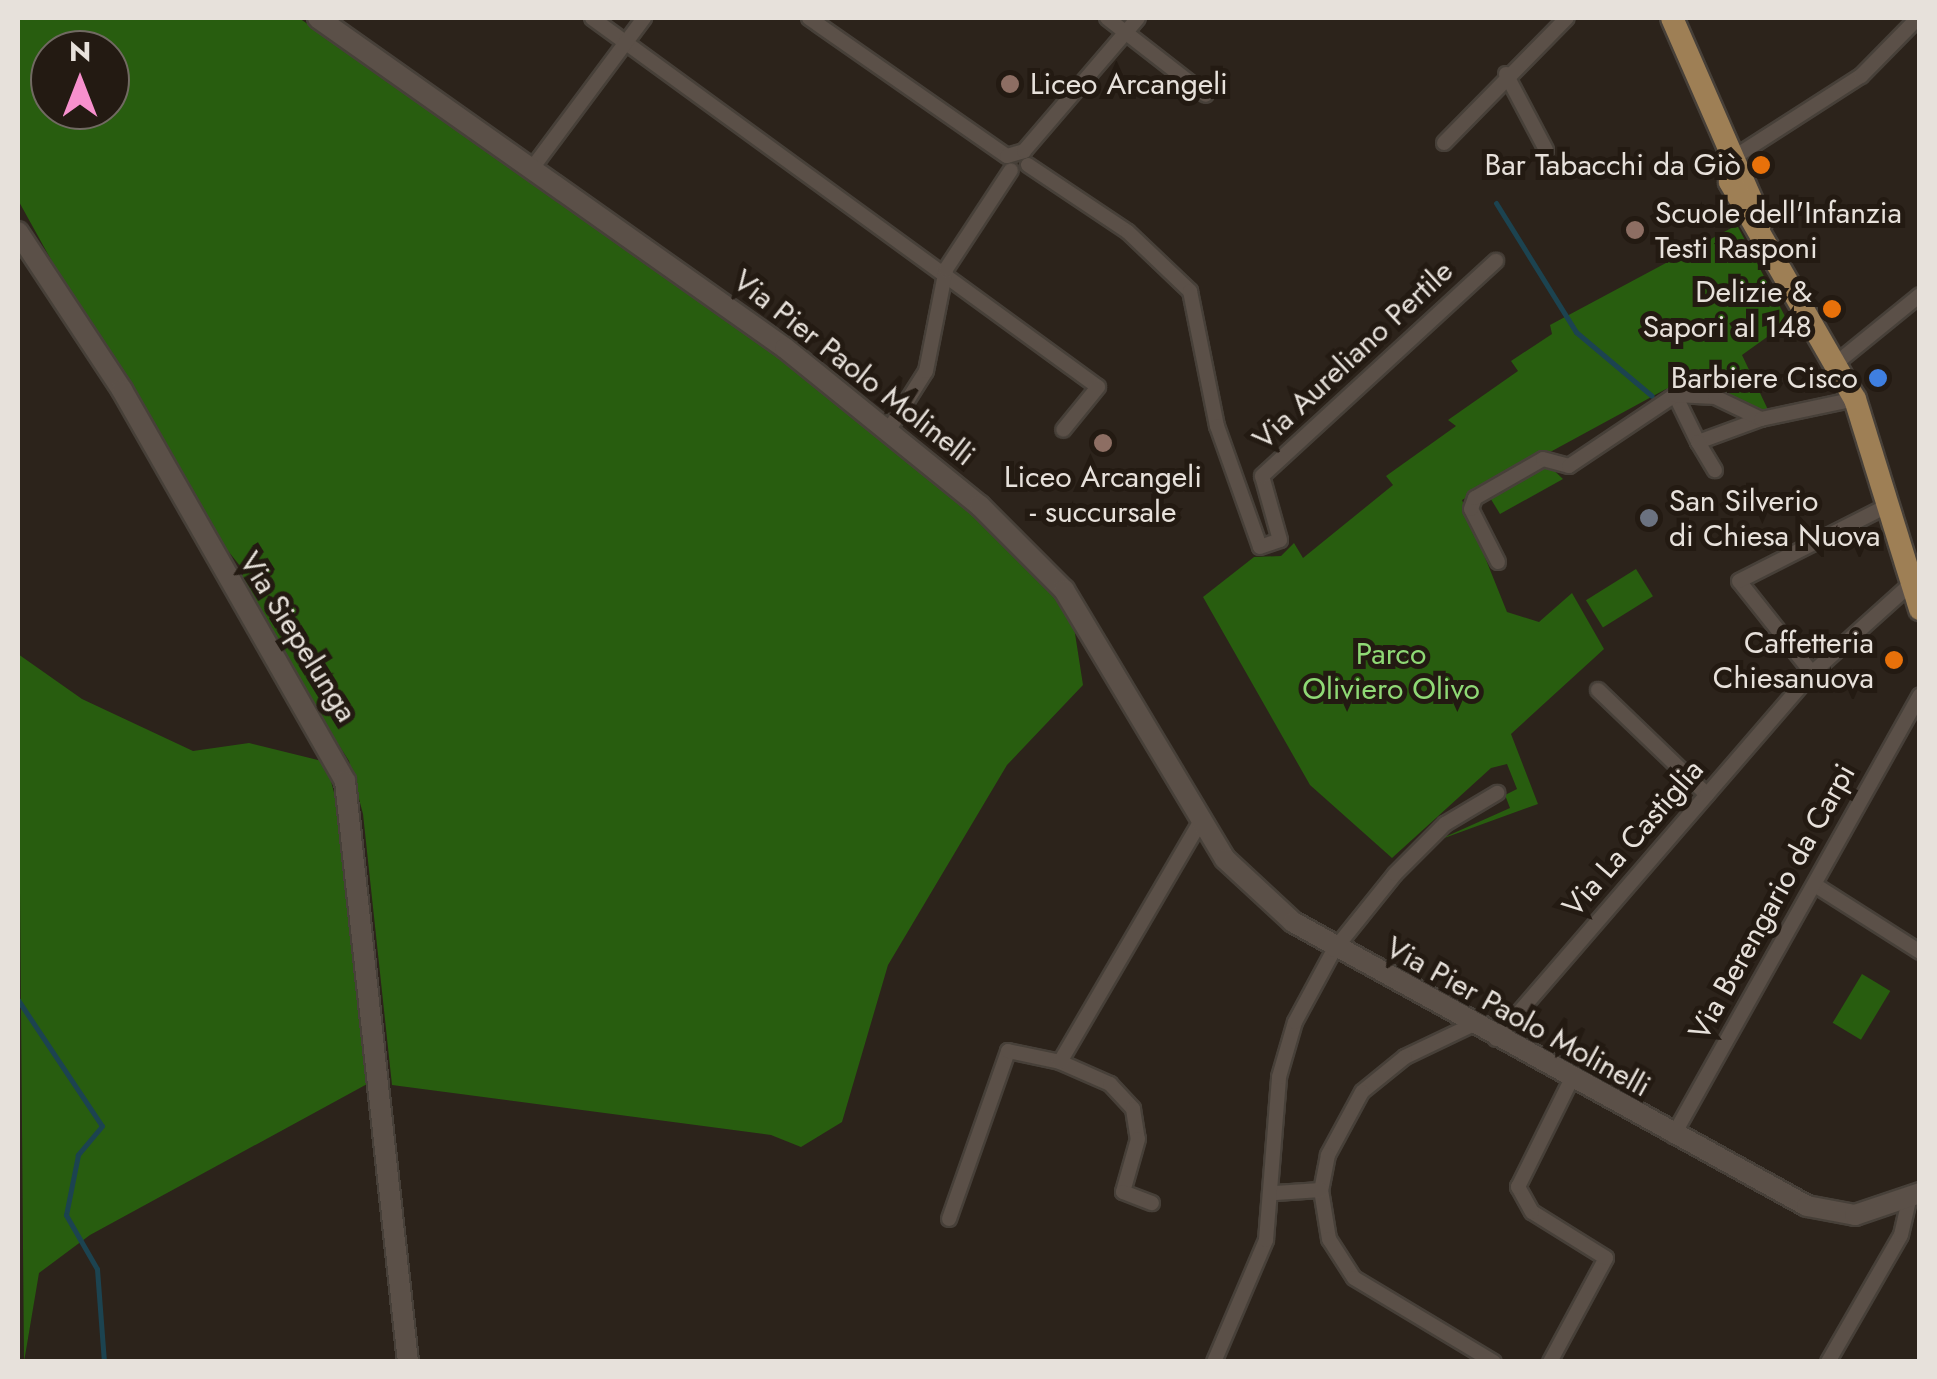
<!DOCTYPE html>
<html>
<head>
<meta charset="utf-8">
<style>
	body { margin:0 }
	#map { position:relative; width:1937px; height:1379px; overflow:hidden; background:#2c231b; font-family:Jost,sans-serif }
	div>[style] { position:absolute }
	[style*='--x'] { left:calc(var(--x)*1px); top:calc(var(--y)*1px); width:calc(var(--w)*1px); rotate:calc(var(--a)*1deg) }
	.green>* { inset:0; background:#285d0f; transform-origin:0 0 }
	.stream>* { height:5px; margin:-2.5px; padding:0 2.5px; transform-origin:2.5px; border-radius:2.5px; background:#1c4350 }
	.roads { filter:drop-shadow(2px 0 #474039) drop-shadow(-2px 0 #474039) drop-shadow(0 2px #474039) drop-shadow(0 -2px #474039) }
	.street>* { height:14px; margin:-7px; padding:0 7px; transform-origin:7px; border-radius:7px; background:#5b5048 }
	.secondary>* { height:20px; margin:-10px; padding:0 10px; transform-origin:10px; border-radius:10px; background:#5b5048 }
	.primary>* { height:22px; margin:-11px; padding:0 11px; transform-origin:11px; border-radius:11px; background:#9e7f55 }
	.dots>* { width:28px; height:28px; translate:-50% -50%; box-sizing:border-box; border:5px solid #231a12; border-radius:50% }
	span { translate:-50% -50%; white-space:nowrap; text-align:center; line-height:1.15; -webkit-text-stroke:10px #231a12; paint-order:stroke }
	.poi-label { font-size:30px; color:#e7e1db }
	.left { translate:0 -50%; text-align:left }
	.right { translate:-100% -50%; text-align:right }
	.street-label { font-size:30px; color:#e7e1db }
	.park-label { font-size:30px; color:#8fd975 }
	.frame { position:absolute; inset:0; border:20px solid #e7e1db; pointer-events:none }
	.north { position:absolute; left:30px; top:30px; width:100px; height:100px; box-sizing:border-box; background:#231a12; border:2px solid #716a62; border-radius:50%; rotate:0deg; font-size:28px; font-weight:700; line-height:40px; text-align:center; color:#e7e1db }
	.north::after { content:''; display:block; margin:auto; width:35px; height:45px; background:#f790cd; clip-path:polygon(50% 0,100% 100%,50% 72%,0 100%) }
</style>
</head>
<body>
<div id="map">
	<div class="green">
		<div style="clip-path:polygon(evenodd,18px 18px,299px 18px,877px 422px,1007px 538px,1052px 593px,1074px 627px,1083px 685px,1007px 765px,888px 965px,842px 1122px,801px 1147px,771px 1135px,392px 1085px,363px 814px,349px 761px,235px 583px,245px 572px,178px 489px,18px 200px,18px 18px,50px 50px,110px 50px,110px 110px,50px 110px,50px 50px)"></div>
		<div style="clip-path:polygon(1737px 225px,1788px 322px,1742px 355px,1770px 414px,1694px 385px,1666px 389px,1462px 500px,1507px 612px,1539px 622px,1572px 593px,1604px 649px,1511px 734px,1538px 804px,1436px 841px,1510px 808px,1505px 795px,1517px 789px,1507px 764px,1491px 768px,1392px 858px,1310px 785px,1203px 597px,1254px 557px,1281px 556px,1294px 543px,1303px 558px,1393px 485px,1386px 476px,1456px 426px,1448px 420px,1518px 371px,1511px 361px,1552px 334px,1550px 325px)"></div>
		<div style="clip-path:polygon(1546px 463px,1563px 479px,1500px 514px,1489px 496px)"></div>
		<div style="left:1636px;top:569px;width:32px;height:59px;rotate:58deg"></div>
		<div style="clip-path:polygon(18px 654px,82px 699px,193px 751px,249px 743px,326px 762px,342px 823px,369px 1083px,90px 1235px,39px 1273px,24px 1362px)"></div>
		<div style="left:1862px;top:974px;width:33px;height:57px;rotate:31deg"></div>
	</div>
	<div class="stream">
		<div style="--x:1496;--y:203;--w:152;--a:58.2"></div>
		<div style="--x:1576;--y:332;--w:99;--a:40.1"></div>
		<div style="--x:18;--y:1000;--w:151;--a:56.3"></div>
		<div style="--x:102;--y:1126;--w:38;--a:130"></div>
		<div style="--x:78;--y:1155;--w:61;--a:101.3"></div>
		<div style="--x:66;--y:1215;--w:62;--a:60.1"></div>
		<div style="--x:97;--y:1269;--w:93;--a:85.7"></div>
	</div>
	<div class="roads">
		<div class="street">
			<div style="--x:592;--y:18;--w:626;--a:36.1"></div>
			<div style="--x:1098;--y:387;--w:55;--a:129.1"></div>
			<div style="--x:809;--y:18;--w:241;--a:34.9"></div>
			<div style="--x:1107;--y:18;--w:125;--a:37.9"></div>
			<div style="--x:1506;--y:74;--w:86;--a:62.2"></div>
			<div style="--x:1444;--y:143;--w:175;--a:-45.5"></div>
			<div style="--x:1007;--y:156;--w:18;--a:-16"></div>
			<div style="--x:1024;--y:151;--w:175;--a:-49.4"></div>
			<div style="--x:1730;--y:160;--w:156;--a:-32.7"></div>
			<div style="--x:1861;--y:76;--w:81;--a:-45.5"></div>
			<div style="--x:1028;--y:165;--w:120;--a:33.8"></div>
			<div style="--x:1128;--y:232;--w:86;--a:43.6"></div>
			<div style="--x:1190;--y:291;--w:138;--a:78.7"></div>
			<div style="--x:1217;--y:426;--w:128;--a:70.4"></div>
			<div style="--x:1260;--y:547;--w:21;--a:-19"></div>
			<div style="--x:1280;--y:540;--w:66;--a:-105.7"></div>
			<div style="--x:1262;--y:476;--w:318;--a:-42.6"></div>
			<div style="--x:533;--y:167;--w:186;--a:-53.3"></div>
			<div style="--x:1839;--y:361;--w:104;--a:-39.2"></div>
			<div style="--x:1675;--y:395;--w:52;--a:63.9"></div>
			<div style="--x:1698;--y:442;--w:67;--a:-20.1"></div>
			<div style="--x:890;--y:428;--w:67;--a:-57.7"></div>
			<div style="--x:926;--y:371;--w:104;--a:-78.9"></div>
			<div style="--x:946;--y:269;--w:118;--a:-56.7"></div>
			<div style="--x:1698;--y:442;--w:33;--a:59"></div>
			<div style="--x:1498;--y:562;--w:59;--a:-117"></div>
			<div style="--x:1471;--y:509;--w:12;--a:-70"></div>
			<div style="--x:1475;--y:498;--w:78;--a:-29.8"></div>
			<div style="--x:1543;--y:459;--w:27;--a:15"></div>
			<div style="--x:1569;--y:466;--w:128;--a:-33.8"></div>
			<div style="--x:1675;--y:395;--w:40;--a:2.9"></div>
			<div style="--x:1715;--y:397;--w:51;--a:25.6"></div>
			<div style="--x:1761;--y:419;--w:96;--a:-12"></div>
			<div style="--x:1812;--y:673;--w:117;--a:-128.4"></div>
			<div style="--x:1739;--y:581;--w:168;--a:-26.9"></div>
			<div style="--x:1598;--y:690;--w:151;--a:43.9"></div>
			<div style="--x:1815;--y:885;--w:125;--a:32.5"></div>
			<div style="--x:1472;--y:1025;--w:74;--a:154.5"></div>
			<div style="--x:1405;--y:1057;--w:55;--a:140.9"></div>
			<div style="--x:1362;--y:1092;--w:72;--a:118.4"></div>
			<div style="--x:1328;--y:1155;--w:36;--a:101"></div>
			<div style="--x:1321;--y:1190;--w:50;--a:80.7"></div>
			<div style="--x:1329;--y:1239;--w:46;--a:57.3"></div>
			<div style="--x:1354;--y:1278;--w:163;--a:31"></div>
			<div style="--x:1496;--y:1039;--w:484;--a:-49.2"></div>
			<div style="--x:1812;--y:673;--w:133;--a:-42"></div>
			<div style="--x:1060;--y:1062;--w:55;--a:23.7"></div>
			<div style="--x:1110;--y:1084;--w:34;--a:47"></div>
			<div style="--x:1133;--y:1109;--w:30;--a:81"></div>
			<div style="--x:1138;--y:1139;--w:55;--a:105.8"></div>
			<div style="--x:1123;--y:1192;--w:31;--a:21"></div>
			<div style="--x:1673;--y:1136;--w:505;--a:-60.75"></div>
			<div style="--x:1275;--y:1193;--w:46;--a:-3.7"></div>
			<div style="--x:949;--y:1219;--w:178;--a:-70.6"></div>
			<div style="--x:1008;--y:1051;--w:53;--a:11.9"></div>
			<div style="--x:1060;--y:1062;--w:281;--a:-59.7"></div>
			<div style="--x:1214;--y:1362;--w:133;--a:-66.9"></div>
			<div style="--x:1266;--y:1240;--w:164;--a:-85.4"></div>
			<div style="--x:1279;--y:1077;--w:57;--a:-73.8"></div>
			<div style="--x:1295;--y:1022;--w:82;--a:-61.6"></div>
			<div style="--x:1334;--y:950;--w:97;--a:-51.2"></div>
			<div style="--x:1395;--y:874;--w:71;--a:-45"></div>
			<div style="--x:1445;--y:824;--w:61;--a:-30.8"></div>
			<div style="--x:1550;--y:1362;--w:118;--a:-61.7"></div>
			<div style="--x:1606;--y:1258;--w:87;--a:-148.1"></div>
			<div style="--x:1532;--y:1212;--w:29;--a:-119"></div>
			<div style="--x:1518;--y:1187;--w:119;--a:-63.6"></div>
			<div style="--x:1828;--y:1362;--w:146;--a:-60.1"></div>
			<div style="--x:1901;--y:1235;--w:35;--a:-77"></div>
		</div>
		<div class="secondary">
			<div style="--x:318;--y:18;--w:572;--a:35.25"></div>
			<div style="--x:785;--y:348;--w:251;--a:39"></div>
			<div style="--x:980;--y:506;--w:119;--a:45"></div>
			<div style="--x:1064;--y:590;--w:313;--a:59.1"></div>
			<div style="--x:1225;--y:859;--w:93;--a:42.8"></div>
			<div style="--x:1293;--y:922;--w:587;--a:28.92"></div>
			<div style="--x:1807;--y:1206;--w:49;--a:10.6"></div>
			<div style="--x:1855;--y:1215;--w:69;--a:-18.7"></div>
			<div style="--x:18;--y:232;--w:189;--a:56.6"></div>
			<div style="--x:122;--y:390;--w:450;--a:60.3"></div>
			<div style="--x:345;--y:781;--w:584;--a:83.81"></div>
		</div>
		<div class="primary">
			<div style="--x:1672;--y:18;--w:223;--a:66.4"></div>
			<div style="--x:1729;--y:160;--w:22;--a:87"></div>
			<div style="--x:1730;--y:182;--w:250;--a:60.1"></div>
			<div style="--x:1855;--y:399;--w:220;--a:72.8"></div>
		</div>
	</div>
	<div class="dots">
		<div style="left:1010px;top:84px;background:#8d6e63"></div>
		<div style="left:1761px;top:165px;background:#e8710a"></div>
		<div style="left:1635px;top:230px;background:#8d6e63"></div>
		<div style="left:1832px;top:309px;background:#e8710a"></div>
		<div style="left:1878px;top:378px;background:#3f7fe0"></div>
		<div style="left:1103px;top:443px;background:#8d6e63"></div>
		<div style="left:1649px;top:518px;background:#6b7280"></div>
		<div style="left:1894px;top:660px;background:#e8710a"></div>
	</div>
	<div class="poi-label">
		<span class="left" style="left:1030px;top:84px">Liceo Arcangeli</span>
		<span class="right" style="left:1741px;top:165px">Bar Tabacchi da Giò</span>
		<span class="left" style="left:1655px;top:230px">Scuole dell'Infanzia<br>Testi Rasponi</span>
		<span class="right" style="left:1812px;top:309px">Delizie &amp;<br>Sapori al 148</span>
		<span class="right" style="left:1858px;top:378px">Barbiere Cisco</span>
		<span style="left:1103px;top:494px">Liceo Arcangeli<br>- succursale</span>
		<span class="left" style="left:1669px;top:518px">San Silverio<br>di Chiesa Nuova</span>
		<span class="right" style="left:1874px;top:660px">Caffetteria<br>Chiesanuova</span>
	</div>
	<div class="street-label">
		<span style="left:1353px;top:355px;rotate:-43deg">Via Aureliano Pertile</span>
		<span style="left:854px;top:368px;rotate:38deg">Via Pier Paolo Molinelli</span>
		<span style="left:298px;top:637px;rotate:58deg">Via Siepelunga</span>
		<span style="left:1633px;top:838px;rotate:-49deg">Via La Castiglia</span>
		<span style="left:1772px;top:902px;rotate:-61deg">Via Berengario da Carpi</span>
		<span style="left:1518px;top:1017px;rotate:29deg">Via Pier Paolo Molinelli</span>
	</div>
	<div class="park-label">
		<span style="left:1391px;top:671px">Parco<br>Oliviero Olivo</span>
	</div>
	<div class="frame"></div>
	<div class="north">N</div>
</div>
</body>
</html>
